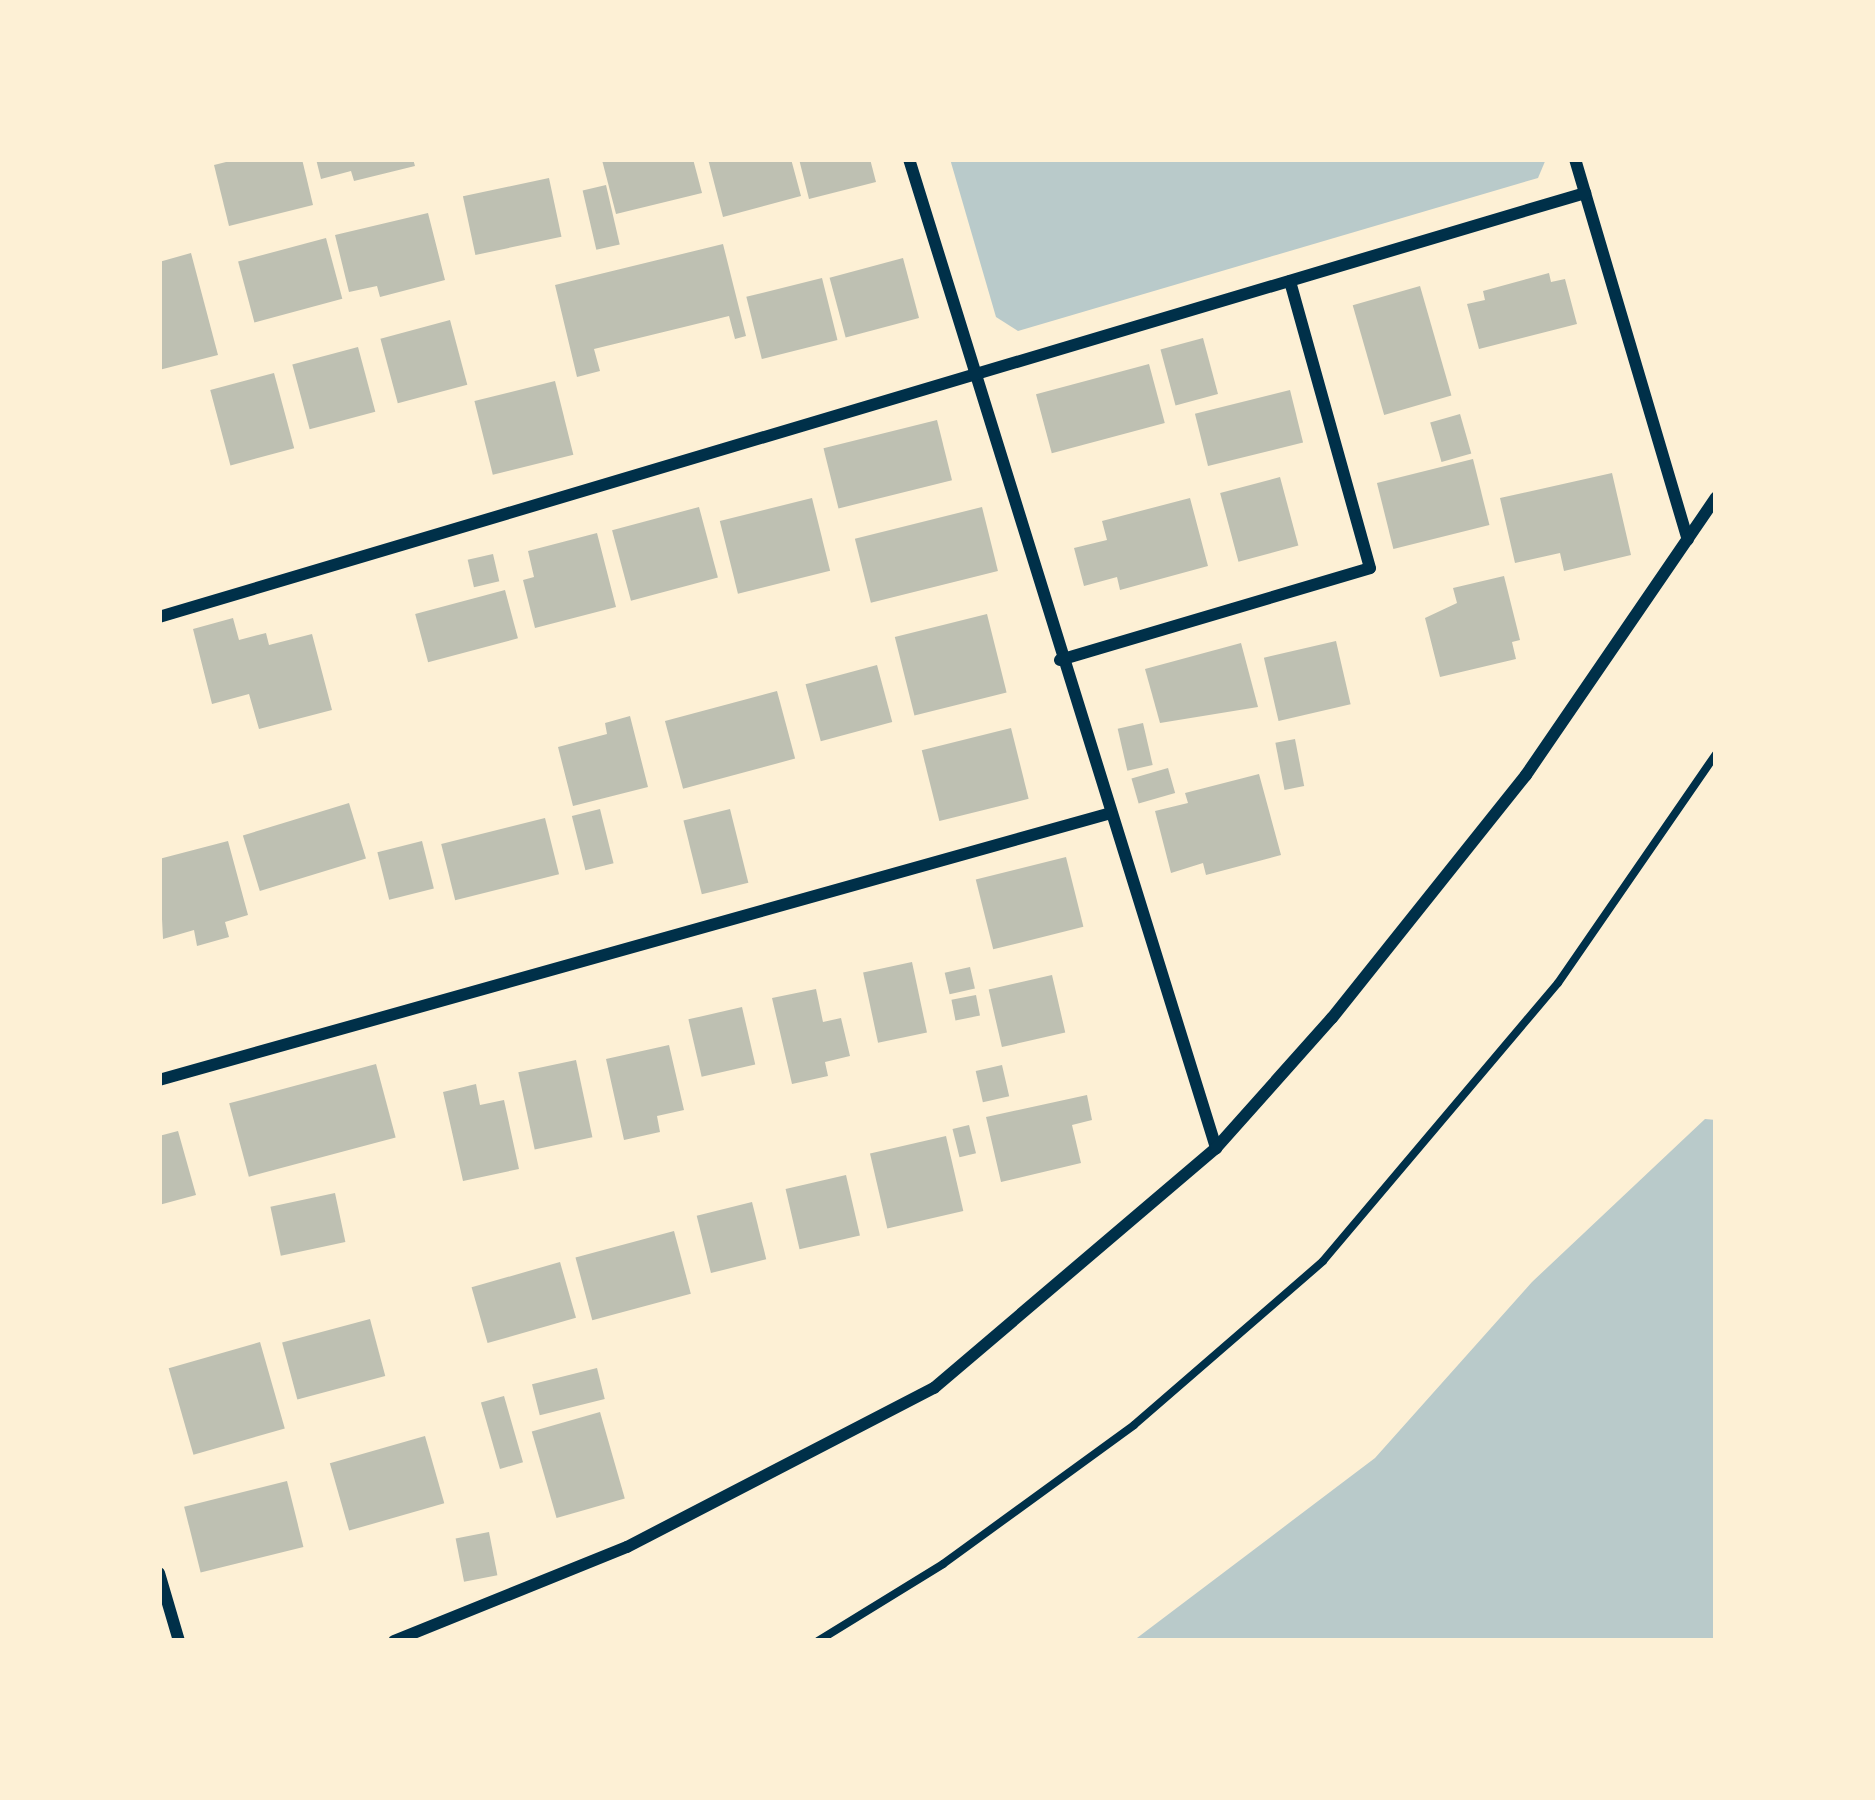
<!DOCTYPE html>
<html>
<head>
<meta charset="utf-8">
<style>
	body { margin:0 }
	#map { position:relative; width:1875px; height:1800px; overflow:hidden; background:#fdf0d5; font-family:Overpass,sans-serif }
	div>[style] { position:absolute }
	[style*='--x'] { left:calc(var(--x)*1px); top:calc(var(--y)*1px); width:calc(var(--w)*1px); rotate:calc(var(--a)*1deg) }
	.green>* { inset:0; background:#b9caca }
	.building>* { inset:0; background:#bec0b2; transform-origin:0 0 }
	.path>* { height:8px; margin:-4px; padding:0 4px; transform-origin:4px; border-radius:4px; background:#003049 }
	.minor>* { height:12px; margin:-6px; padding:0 6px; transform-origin:6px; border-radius:6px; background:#003049 }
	span { translate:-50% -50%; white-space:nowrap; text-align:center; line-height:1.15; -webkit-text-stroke:9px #fdf0d5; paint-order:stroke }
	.frame { position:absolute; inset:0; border:162px solid #fdf0d5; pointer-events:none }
</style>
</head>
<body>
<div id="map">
	<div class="green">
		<div style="clip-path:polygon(950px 159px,1546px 159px,1538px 178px,1018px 331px,996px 317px)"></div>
		<div style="clip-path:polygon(1705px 1119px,1716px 1120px,1716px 1641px,1133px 1641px,1375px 1458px,1532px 1282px)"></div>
	</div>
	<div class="building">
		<div style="clip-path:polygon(238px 159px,302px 159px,313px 205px,229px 226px,214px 165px)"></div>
		<div style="clip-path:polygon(316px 159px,413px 159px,415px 166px,354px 181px,351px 171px,321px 179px)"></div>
		<div style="clip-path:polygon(693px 159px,702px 193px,616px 214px,602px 160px)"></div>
		<div style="clip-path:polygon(708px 159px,791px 159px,801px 196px,723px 217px)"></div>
		<div style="clip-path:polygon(799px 159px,870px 159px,876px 182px,809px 199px)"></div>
		<div style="left:549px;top:178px;width:60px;height:88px;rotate:78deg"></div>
		<div style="left:606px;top:185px;width:61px;height:24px;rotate:77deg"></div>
		<div style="clip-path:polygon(428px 213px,445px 280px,380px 297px,377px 286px,349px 292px,335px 235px)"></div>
		<div style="left:326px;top:238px;width:63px;height:91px;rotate:75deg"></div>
		<div style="clip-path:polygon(723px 244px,746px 336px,735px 339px,729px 316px,594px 349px,600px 371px,577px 377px,555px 285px)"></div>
		<div style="clip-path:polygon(191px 253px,218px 355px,159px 370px,159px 262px)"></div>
		<div style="left:903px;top:258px;width:62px;height:76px;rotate:75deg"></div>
		<div style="clip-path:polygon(1549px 273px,1551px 282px,1565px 279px,1577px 324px,1479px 349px,1467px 304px,1485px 300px,1483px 291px)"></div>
		<div style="left:822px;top:278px;width:64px;height:78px;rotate:76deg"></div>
		<div style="left:1420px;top:286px;width:114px;height:70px;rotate:74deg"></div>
		<div style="left:450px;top:320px;width:67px;height:72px;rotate:75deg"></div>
		<div style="left:1203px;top:338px;width:58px;height:44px;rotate:75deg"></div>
		<div style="left:358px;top:347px;width:67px;height:68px;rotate:75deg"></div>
		<div style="left:1149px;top:364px;width:61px;height:117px;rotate:75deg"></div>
		<div style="left:274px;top:373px;width:78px;height:66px;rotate:75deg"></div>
		<div style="left:555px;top:381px;width:76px;height:83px;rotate:76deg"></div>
		<div style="left:1290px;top:390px;width:54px;height:98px;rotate:76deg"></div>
		<div style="left:1460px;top:414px;width:41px;height:31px;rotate:74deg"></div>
		<div style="left:937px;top:420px;width:62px;height:117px;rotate:76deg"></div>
		<div style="left:1473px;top:459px;width:68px;height:99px;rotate:76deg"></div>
		<div style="clip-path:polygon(1612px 473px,1631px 555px,1564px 571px,1560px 553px,1515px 563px,1500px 498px)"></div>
		<div style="left:1280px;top:477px;width:71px;height:62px;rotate:75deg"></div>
		<div style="left:812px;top:498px;width:75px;height:95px;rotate:76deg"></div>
		<div style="clip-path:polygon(1190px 498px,1208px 566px,1120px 590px,1117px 577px,1084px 586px,1074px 548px,1107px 540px,1102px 521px)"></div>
		<div style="left:699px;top:507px;width:73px;height:90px;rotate:75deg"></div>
		<div style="left:982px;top:507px;width:66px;height:131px;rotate:76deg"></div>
		<div style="clip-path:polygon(597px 533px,616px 607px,535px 628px,523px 580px,534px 577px,528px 551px)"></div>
		<div style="left:493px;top:554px;width:28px;height:26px;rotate:77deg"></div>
		<div style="clip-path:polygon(1504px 576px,1520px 640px,1512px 642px,1516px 659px,1440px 677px,1425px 618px,1457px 603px,1453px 588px)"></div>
		<div style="left:505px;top:590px;width:50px;height:93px;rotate:75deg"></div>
		<div style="left:987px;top:614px;width:81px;height:95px;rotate:76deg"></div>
		<div style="clip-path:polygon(233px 618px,239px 640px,266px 633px,269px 645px,312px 634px,332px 710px,259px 729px,249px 694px,212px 704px,193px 629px)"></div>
		<div style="left:1336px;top:641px;width:65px;height:74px;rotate:77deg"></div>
		<div style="clip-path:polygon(1241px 643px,1258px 707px,1160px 723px,1145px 669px)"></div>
		<div style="left:877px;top:665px;width:59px;height:74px;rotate:75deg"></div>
		<div style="left:777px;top:691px;width:70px;height:116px;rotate:75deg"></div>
		<div style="clip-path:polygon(630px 716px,648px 787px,573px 806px,558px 747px,607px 734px,605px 723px)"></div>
		<div style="left:1143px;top:723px;width:43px;height:26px;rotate:77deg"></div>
		<div style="left:1011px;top:728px;width:73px;height:92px;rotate:76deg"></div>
		<div style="left:1295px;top:739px;width:48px;height:20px;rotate:79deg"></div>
		<div style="left:1168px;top:768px;width:26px;height:38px;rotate:74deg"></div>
		<div style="clip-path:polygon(1259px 774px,1281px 855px,1206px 875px,1203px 863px,1171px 873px,1155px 811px,1188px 803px,1185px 793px)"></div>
		<div style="left:349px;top:803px;width:58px;height:111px;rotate:73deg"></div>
		<div style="left:600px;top:809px;width:56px;height:29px;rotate:76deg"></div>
		<div style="left:730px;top:809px;width:76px;height:48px;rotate:76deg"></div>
		<div style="left:545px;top:818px;width:58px;height:107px;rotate:76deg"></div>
		<div style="clip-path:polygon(228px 841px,248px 915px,225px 922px,229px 937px,197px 946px,194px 930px,163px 939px,159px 859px)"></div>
		<div style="left:422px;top:841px;width:49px;height:46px;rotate:76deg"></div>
		<div style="left:1066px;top:857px;width:72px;height:93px;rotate:76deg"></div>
		<div style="left:912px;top:962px;width:72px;height:50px;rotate:78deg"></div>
		<div style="left:970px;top:967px;width:22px;height:26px;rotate:77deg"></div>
		<div style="left:1052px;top:975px;width:59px;height:65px;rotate:77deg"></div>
		<div style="clip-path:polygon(816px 989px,823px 1022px,841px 1018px,850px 1056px,825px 1062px,828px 1076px,792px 1084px,772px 998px)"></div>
		<div style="left:976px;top:995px;width:21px;height:25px;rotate:79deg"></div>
		<div style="left:742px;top:1007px;width:59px;height:55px;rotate:77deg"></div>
		<div style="clip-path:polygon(669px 1045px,684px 1110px,657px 1116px,660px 1132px,624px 1140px,606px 1059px)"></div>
		<div style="left:576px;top:1060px;width:79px;height:59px;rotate:78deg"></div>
		<div style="left:376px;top:1064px;width:76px;height:152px;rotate:75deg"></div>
		<div style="left:1002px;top:1065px;width:32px;height:27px;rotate:77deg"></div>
		<div style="clip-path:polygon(476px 1084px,480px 1105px,504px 1100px,519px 1169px,463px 1181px,443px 1092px)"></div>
		<div style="clip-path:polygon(1087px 1095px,1092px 1120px,1072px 1125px,1081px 1163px,1001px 1182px,986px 1117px)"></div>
		<div style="left:969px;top:1125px;width:29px;height:17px;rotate:76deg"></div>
		<div style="clip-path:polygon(178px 1131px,196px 1195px,159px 1205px,159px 1136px)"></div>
		<div style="left:946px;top:1136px;width:77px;height:78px;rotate:77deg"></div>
		<div style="left:846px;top:1175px;width:62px;height:62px;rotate:77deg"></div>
		<div style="left:335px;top:1193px;width:50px;height:66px;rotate:78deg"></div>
		<div style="left:752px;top:1202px;width:59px;height:57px;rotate:76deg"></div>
		<div style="left:674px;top:1231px;width:65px;height:102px;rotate:75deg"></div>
		<div style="left:560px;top:1262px;width:58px;height:92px;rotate:74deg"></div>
		<div style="left:370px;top:1319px;width:59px;height:91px;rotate:75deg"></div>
		<div style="left:260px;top:1342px;width:90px;height:95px;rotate:74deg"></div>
		<div style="left:597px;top:1368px;width:32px;height:67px;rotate:76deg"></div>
		<div style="left:504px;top:1396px;width:69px;height:24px;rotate:74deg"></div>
		<div style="left:600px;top:1412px;width:90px;height:71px;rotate:74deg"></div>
		<div style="left:425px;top:1436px;width:70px;height:99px;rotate:74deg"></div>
		<div style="left:287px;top:1481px;width:68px;height:106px;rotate:76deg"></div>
		<div style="left:489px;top:1532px;width:44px;height:34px;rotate:79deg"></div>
	</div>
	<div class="path">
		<div style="--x:818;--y:1641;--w:147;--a:-31.6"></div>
		<div style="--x:943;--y:1564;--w:236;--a:-36"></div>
		<div style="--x:1134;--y:1425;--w:250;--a:-40.9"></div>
		<div style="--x:1323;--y:1261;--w:364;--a:-49.8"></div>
		<div style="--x:1558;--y:983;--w:278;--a:-55.4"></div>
	</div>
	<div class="minor">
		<div style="--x:909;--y:159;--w:1036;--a:72.75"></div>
		<div style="--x:1575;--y:159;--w:397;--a:73.5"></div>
		<div style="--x:159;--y:617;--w:1488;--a:-16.56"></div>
		<div style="--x:1060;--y:660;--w:323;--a:-16.5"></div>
		<div style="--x:1370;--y:568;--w:298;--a:-105.6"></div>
		<div style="--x:159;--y:1080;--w:985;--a:-15.67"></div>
		<div style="--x:159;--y:1573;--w:71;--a:73.6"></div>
		<div style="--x:394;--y:1641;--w:251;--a:-22"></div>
		<div style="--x:627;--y:1547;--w:346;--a:-27.4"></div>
		<div style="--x:934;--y:1388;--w:370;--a:-40.4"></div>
		<div style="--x:1216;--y:1148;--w:174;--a:-48.3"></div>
		<div style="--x:1332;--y:1018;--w:311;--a:-51.4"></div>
		<div style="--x:1526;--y:775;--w:336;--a:-55.6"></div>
	</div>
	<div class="frame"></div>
</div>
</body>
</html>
